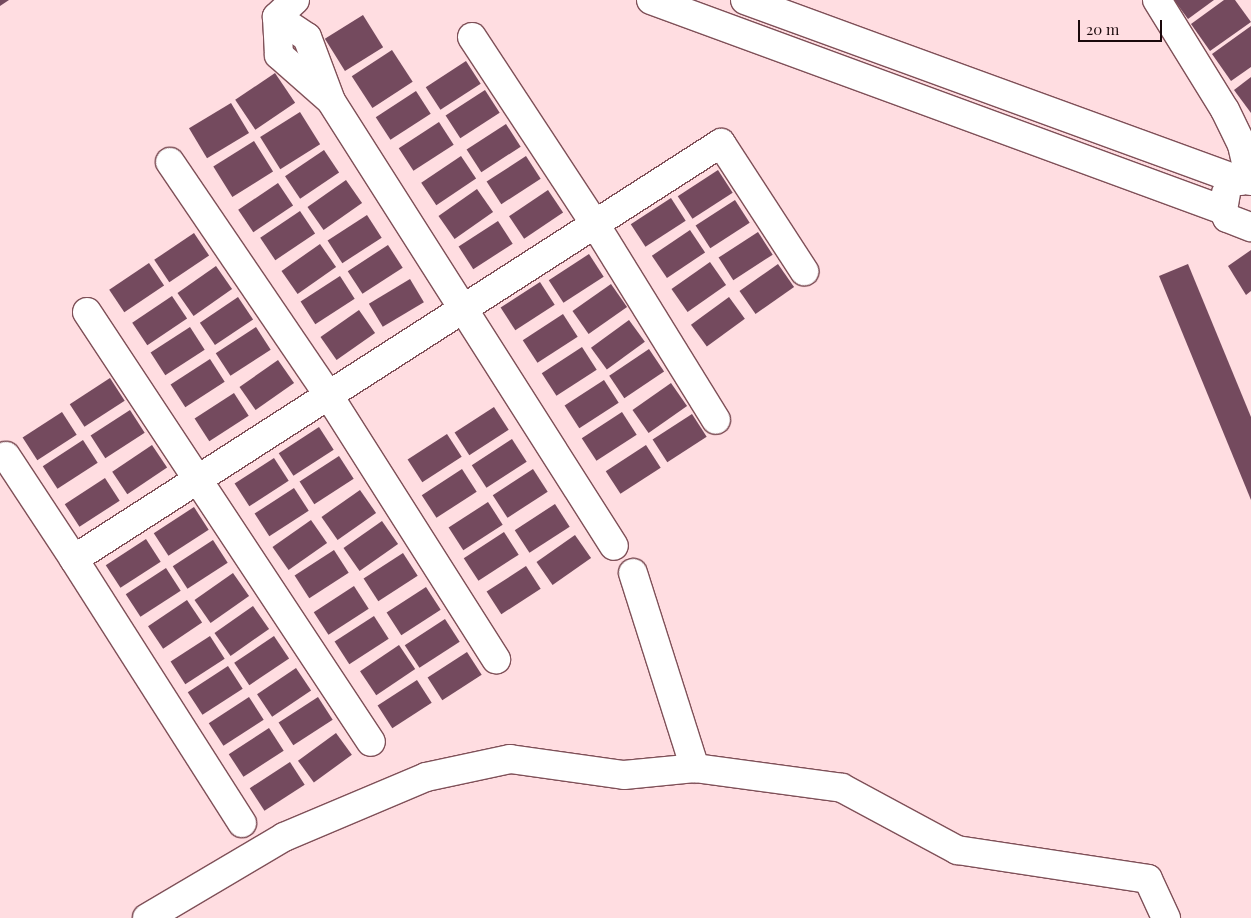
<!DOCTYPE html>
<html>
<head>
<meta charset="utf-8">
<style>
	body { margin:0 }
	#map { position:relative; width:1251px; height:918px; overflow:hidden; background:#ffdde1; font-family:"Playfair Display",serif }
	div>[style] { position:absolute }
	[style*='--x'] { left:calc(var(--x)*1px); top:calc(var(--y)*1px); width:calc(var(--w)*1px); rotate:calc(var(--a)*1deg) }
	.building>* { inset:0; background:#744a5e; transform-origin:0 0 }
	.roads { filter:drop-shadow(1px 0 #7f5058) drop-shadow(-1px 0 #7f5058) drop-shadow(0 1px #7f5058) drop-shadow(0 -1px #7f5058) }
	.street>* { height:28px; margin:-14px; padding:0 14px; transform-origin:14px; border-radius:14px; background:#fff }
	span { translate:-50% -50%; white-space:nowrap; text-align:center; line-height:1.15; -webkit-text-stroke:5px #ffdde1; paint-order:stroke }
	.scale { position:absolute; left:1078px; top:20px; width:84px; height:22px; box-sizing:border-box; border:2px solid #1a080b; border-top:0; padding-left:6px; font-size:15px; line-height:18px; white-space:nowrap; color:#1a080b; -webkit-text-stroke:4px #ffdde1; paint-order:stroke }
</style>
</head>
<body>
<div id="map">
	<div class="building">
		<div style="clip-path:polygon(0 0,9px 0,0 6px)"></div>
		<div style="clip-path:polygon(1174px 0,1214px 0,1188px 19px)"></div>
		<div style="clip-path:polygon(1224px 0,1235px 0,1251px 22px,1210px 51px,1191px 24px)"></div>
		<div style="left:363px;top:15px;width:38px;height:45px;rotate:58deg"></div>
		<div style="clip-path:polygon(1251px 26px,1251px 67px,1231px 81px,1212px 54px)"></div>
		<div style="left:392px;top:50px;width:38px;height:48px;rotate:57deg"></div>
		<div style="left:466px;top:61px;width:27px;height:48px;rotate:57deg"></div>
		<div style="left:275px;top:73px;width:36px;height:48px;rotate:56deg"></div>
		<div style="clip-path:polygon(1251px 77px,1251px 113px,1234px 90px)"></div>
		<div style="left:485px;top:90px;width:27px;height:47px;rotate:57deg"></div>
		<div style="left:416px;top:91px;width:27px;height:48px;rotate:57deg"></div>
		<div style="left:231px;top:103px;width:35px;height:49px;rotate:59deg"></div>
		<div style="left:300px;top:112px;width:38px;height:47px;rotate:58deg"></div>
		<div style="left:439px;top:122px;width:27px;height:48px;rotate:57deg"></div>
		<div style="left:506px;top:124px;width:27px;height:47px;rotate:57deg"></div>
		<div style="left:254px;top:141px;width:36px;height:48px;rotate:58deg"></div>
		<div style="left:324px;top:150px;width:27px;height:47px;rotate:56deg"></div>
		<div style="left:461px;top:156px;width:27px;height:48px;rotate:56deg"></div>
		<div style="left:526px;top:156px;width:27px;height:47px;rotate:57deg"></div>
		<div style="left:718px;top:170px;width:27px;height:48px;rotate:57deg"></div>
		<div style="left:346px;top:180px;width:28px;height:47px;rotate:55deg"></div>
		<div style="left:278px;top:183px;width:27px;height:48px;rotate:56deg"></div>
		<div style="left:477px;top:189px;width:28px;height:47px;rotate:55deg"></div>
		<div style="left:548px;top:190px;width:27px;height:47px;rotate:56deg"></div>
		<div style="left:671px;top:198px;width:27px;height:48px;rotate:57deg"></div>
		<div style="left:735px;top:200px;width:27px;height:47px;rotate:57deg"></div>
		<div style="left:300px;top:211px;width:27px;height:48px;rotate:56deg"></div>
		<div style="left:367px;top:215px;width:27px;height:47px;rotate:57deg"></div>
		<div style="left:498px;top:221px;width:27px;height:47px;rotate:57deg"></div>
		<div style="left:690px;top:230px;width:27px;height:46px;rotate:56deg"></div>
		<div style="left:758px;top:232px;width:27px;height:47px;rotate:57deg"></div>
		<div style="left:194px;top:233px;width:27px;height:48px;rotate:56deg"></div>
		<div style="left:320px;top:244px;width:28px;height:47px;rotate:55deg"></div>
		<div style="left:388px;top:245px;width:27px;height:48px;rotate:57deg"></div>
		<div style="clip-path:polygon(1251px 250px,1251px 291px,1246px 295px,1228px 266px)"></div>
		<div style="left:589px;top:254px;width:27px;height:48px;rotate:57deg"></div>
		<div style="left:710px;top:262px;width:28px;height:47px;rotate:55deg"></div>
		<div style="left:149px;top:263px;width:27px;height:48px;rotate:56deg"></div>
		<div style="left:778px;top:264px;width:28px;height:47px;rotate:55deg"></div>
		<div style="clip-path:polygon(1188px 264px,1251px 417px,1251px 500px,1159px 276px)"></div>
		<div style="left:216px;top:266px;width:28px;height:47px;rotate:55deg"></div>
		<div style="left:340px;top:276px;width:27px;height:47px;rotate:57deg"></div>
		<div style="left:410px;top:279px;width:27px;height:48px;rotate:59deg"></div>
		<div style="left:540px;top:282px;width:27px;height:47px;rotate:57deg"></div>
		<div style="left:611px;top:284px;width:28px;height:47px;rotate:55deg"></div>
		<div style="left:172px;top:296px;width:27px;height:48px;rotate:56deg"></div>
		<div style="left:238px;top:297px;width:27px;height:46px;rotate:56deg"></div>
		<div style="left:729px;top:297px;width:27px;height:47px;rotate:54deg"></div>
		<div style="left:359px;top:310px;width:28px;height:47px;rotate:55deg"></div>
		<div style="left:563px;top:314px;width:27px;height:48px;rotate:57deg"></div>
		<div style="left:629px;top:320px;width:27px;height:47px;rotate:54deg"></div>
		<div style="left:190px;top:327px;width:27px;height:47px;rotate:57deg"></div>
		<div style="left:256px;top:327px;width:27px;height:48px;rotate:57deg"></div>
		<div style="left:582px;top:347px;width:27px;height:48px;rotate:57deg"></div>
		<div style="left:649px;top:349px;width:27px;height:48px;rotate:56deg"></div>
		<div style="left:210px;top:359px;width:27px;height:47px;rotate:57deg"></div>
		<div style="left:278px;top:360px;width:28px;height:47px;rotate:55deg"></div>
		<div style="left:110px;top:378px;width:27px;height:48px;rotate:57deg"></div>
		<div style="left:604px;top:380px;width:27px;height:47px;rotate:57deg"></div>
		<div style="left:671px;top:383px;width:28px;height:47px;rotate:55deg"></div>
		<div style="left:234px;top:393px;width:27px;height:47px;rotate:57deg"></div>
		<div style="left:494px;top:407px;width:27px;height:47px;rotate:57deg"></div>
		<div style="left:130px;top:410px;width:27px;height:47px;rotate:57deg"></div>
		<div style="left:62px;top:412px;width:27px;height:47px;rotate:57deg"></div>
		<div style="left:622px;top:412px;width:27px;height:48px;rotate:57deg"></div>
		<div style="left:692px;top:414px;width:27px;height:47px;rotate:57deg"></div>
		<div style="left:319px;top:427px;width:27px;height:48px;rotate:57deg"></div>
		<div style="left:447px;top:434px;width:27px;height:47px;rotate:57deg"></div>
		<div style="left:512px;top:439px;width:27px;height:48px;rotate:57deg"></div>
		<div style="left:83px;top:440px;width:27px;height:48px;rotate:57deg"></div>
		<div style="left:152px;top:445px;width:27px;height:48px;rotate:56deg"></div>
		<div style="left:646px;top:445px;width:27px;height:48px;rotate:57deg"></div>
		<div style="left:339px;top:456px;width:27px;height:47px;rotate:57deg"></div>
		<div style="left:274px;top:458px;width:27px;height:47px;rotate:57deg"></div>
		<div style="left:462px;top:469px;width:27px;height:48px;rotate:57deg"></div>
		<div style="left:533px;top:469px;width:27px;height:48px;rotate:57deg"></div>
		<div style="left:105px;top:478px;width:27px;height:48px;rotate:57deg"></div>
		<div style="left:294px;top:488px;width:27px;height:47px;rotate:57deg"></div>
		<div style="left:360px;top:490px;width:28px;height:47px;rotate:55deg"></div>
		<div style="left:488px;top:502px;width:27px;height:47px;rotate:57deg"></div>
		<div style="left:555px;top:504px;width:27px;height:48px;rotate:57deg"></div>
		<div style="left:194px;top:507px;width:27px;height:48px;rotate:57deg"></div>
		<div style="left:311px;top:520px;width:28px;height:47px;rotate:55deg"></div>
		<div style="left:382px;top:521px;width:28px;height:47px;rotate:55deg"></div>
		<div style="left:504px;top:532px;width:27px;height:48px;rotate:57deg"></div>
		<div style="left:575px;top:535px;width:28px;height:47px;rotate:55deg"></div>
		<div style="left:146px;top:539px;width:27px;height:48px;rotate:57deg"></div>
		<div style="left:213px;top:540px;width:27px;height:48px;rotate:57deg"></div>
		<div style="left:334px;top:550px;width:27px;height:47px;rotate:57deg"></div>
		<div style="left:403px;top:553px;width:27px;height:47px;rotate:57deg"></div>
		<div style="left:526px;top:566px;width:27px;height:47px;rotate:57deg"></div>
		<div style="left:166px;top:568px;width:27px;height:48px;rotate:57deg"></div>
		<div style="left:233px;top:573px;width:28px;height:47px;rotate:55deg"></div>
		<div style="left:354px;top:586px;width:27px;height:48px;rotate:57deg"></div>
		<div style="left:426px;top:587px;width:27px;height:47px;rotate:57deg"></div>
		<div style="left:187px;top:600px;width:27px;height:47px;rotate:56deg"></div>
		<div style="left:253px;top:606px;width:28px;height:47px;rotate:55deg"></div>
		<div style="left:374px;top:616px;width:27px;height:47px;rotate:57deg"></div>
		<div style="left:445px;top:619px;width:27px;height:48px;rotate:57deg"></div>
		<div style="left:210px;top:636px;width:27px;height:47px;rotate:57deg"></div>
		<div style="left:274px;top:636px;width:27px;height:48px;rotate:56deg"></div>
		<div style="left:399px;top:645px;width:29px;height:47px;rotate:56deg"></div>
		<div style="left:467px;top:652px;width:27px;height:47px;rotate:57deg"></div>
		<div style="left:228px;top:666px;width:27px;height:48px;rotate:57deg"></div>
		<div style="left:296px;top:668px;width:27px;height:47px;rotate:56deg"></div>
		<div style="left:417px;top:680px;width:27px;height:47px;rotate:57deg"></div>
		<div style="left:249px;top:697px;width:27px;height:48px;rotate:57deg"></div>
		<div style="left:318px;top:697px;width:27px;height:47px;rotate:57deg"></div>
		<div style="left:269px;top:728px;width:27px;height:48px;rotate:57deg"></div>
		<div style="left:336px;top:733px;width:27px;height:47px;rotate:54deg"></div>
		<div style="left:290px;top:762px;width:27px;height:48px;rotate:57deg"></div>
	</div>
	<div class="roads">
		<div class="street">
			<div style="--x:295;--y:0;--w:25;--a:137"></div>
			<div style="--x:277;--y:17;--w:36;--a:34"></div>
			<div style="--x:307;--y:37;--w:68;--a:69.4"></div>
			<div style="--x:331;--y:101;--w:527;--a:57.55"></div>
			<div style="--x:651;--y:0;--w:609;--a:20.16"></div>
			<div style="--x:745;--y:0;--w:528;--a:20.05"></div>
			<div style="--x:1157;--y:0;--w:129;--a:58.3"></div>
			<div style="--x:1225;--y:110;--w:39;--a:64"></div>
			<div style="--x:1242;--y:145;--w:37;--a:77"></div>
			<div style="--x:277;--y:17;--w:38;--a:87"></div>
			<div style="--x:279;--y:55;--w:65;--a:41.3"></div>
			<div style="--x:472;--y:37;--w:224;--a:56.7"></div>
			<div style="--x:595;--y:224;--w:230;--a:58.3"></div>
			<div style="--x:170;--y:162;--w:283;--a:55.8"></div>
			<div style="--x:329;--y:396;--w:312;--a:57.6"></div>
			<div style="--x:1226;--y:193;--w:17;--a:100"></div>
			<div style="--x:1223;--y:210;--w:9;--a:63"></div>
			<div style="--x:1227;--y:218;--w:26;--a:21"></div>
			<div style="--x:87;--y:312;--w:515;--a:56.56"></div>
			<div style="--x:6;--y:456;--w:123;--a:56.6"></div>
			<div style="--x:633;--y:573;--w:205;--a:72.4"></div>
			<div style="--x:695;--y:768;--w:148;--a:7.7"></div>
			<div style="--x:842;--y:788;--w:131;--a:28.3"></div>
			<div style="--x:957;--y:850;--w:193;--a:8.6"></div>
			<div style="--x:1148;--y:879;--w:43;--a:65.2"></div>
			<div style="--x:242;--y:823;--w:313;--a:-122.5"></div>
			<div style="--x:74;--y:559;--w:769;--a:-32.74"></div>
			<div style="--x:721;--y:143;--w:153;--a:57"></div>
			<div style="--x:147;--y:918;--w:159;--a:-30.6"></div>
			<div style="--x:284;--y:837;--w:154;--a:-22.9"></div>
			<div style="--x:426;--y:777;--w:86;--a:-12.1"></div>
			<div style="--x:510;--y:759;--w:115;--a:8"></div>
			<div style="--x:624;--y:775;--w:71;--a:-5.6"></div>
		</div>
	</div>
	<div class="scale">20 m</div>
</div>
</body>
</html>
